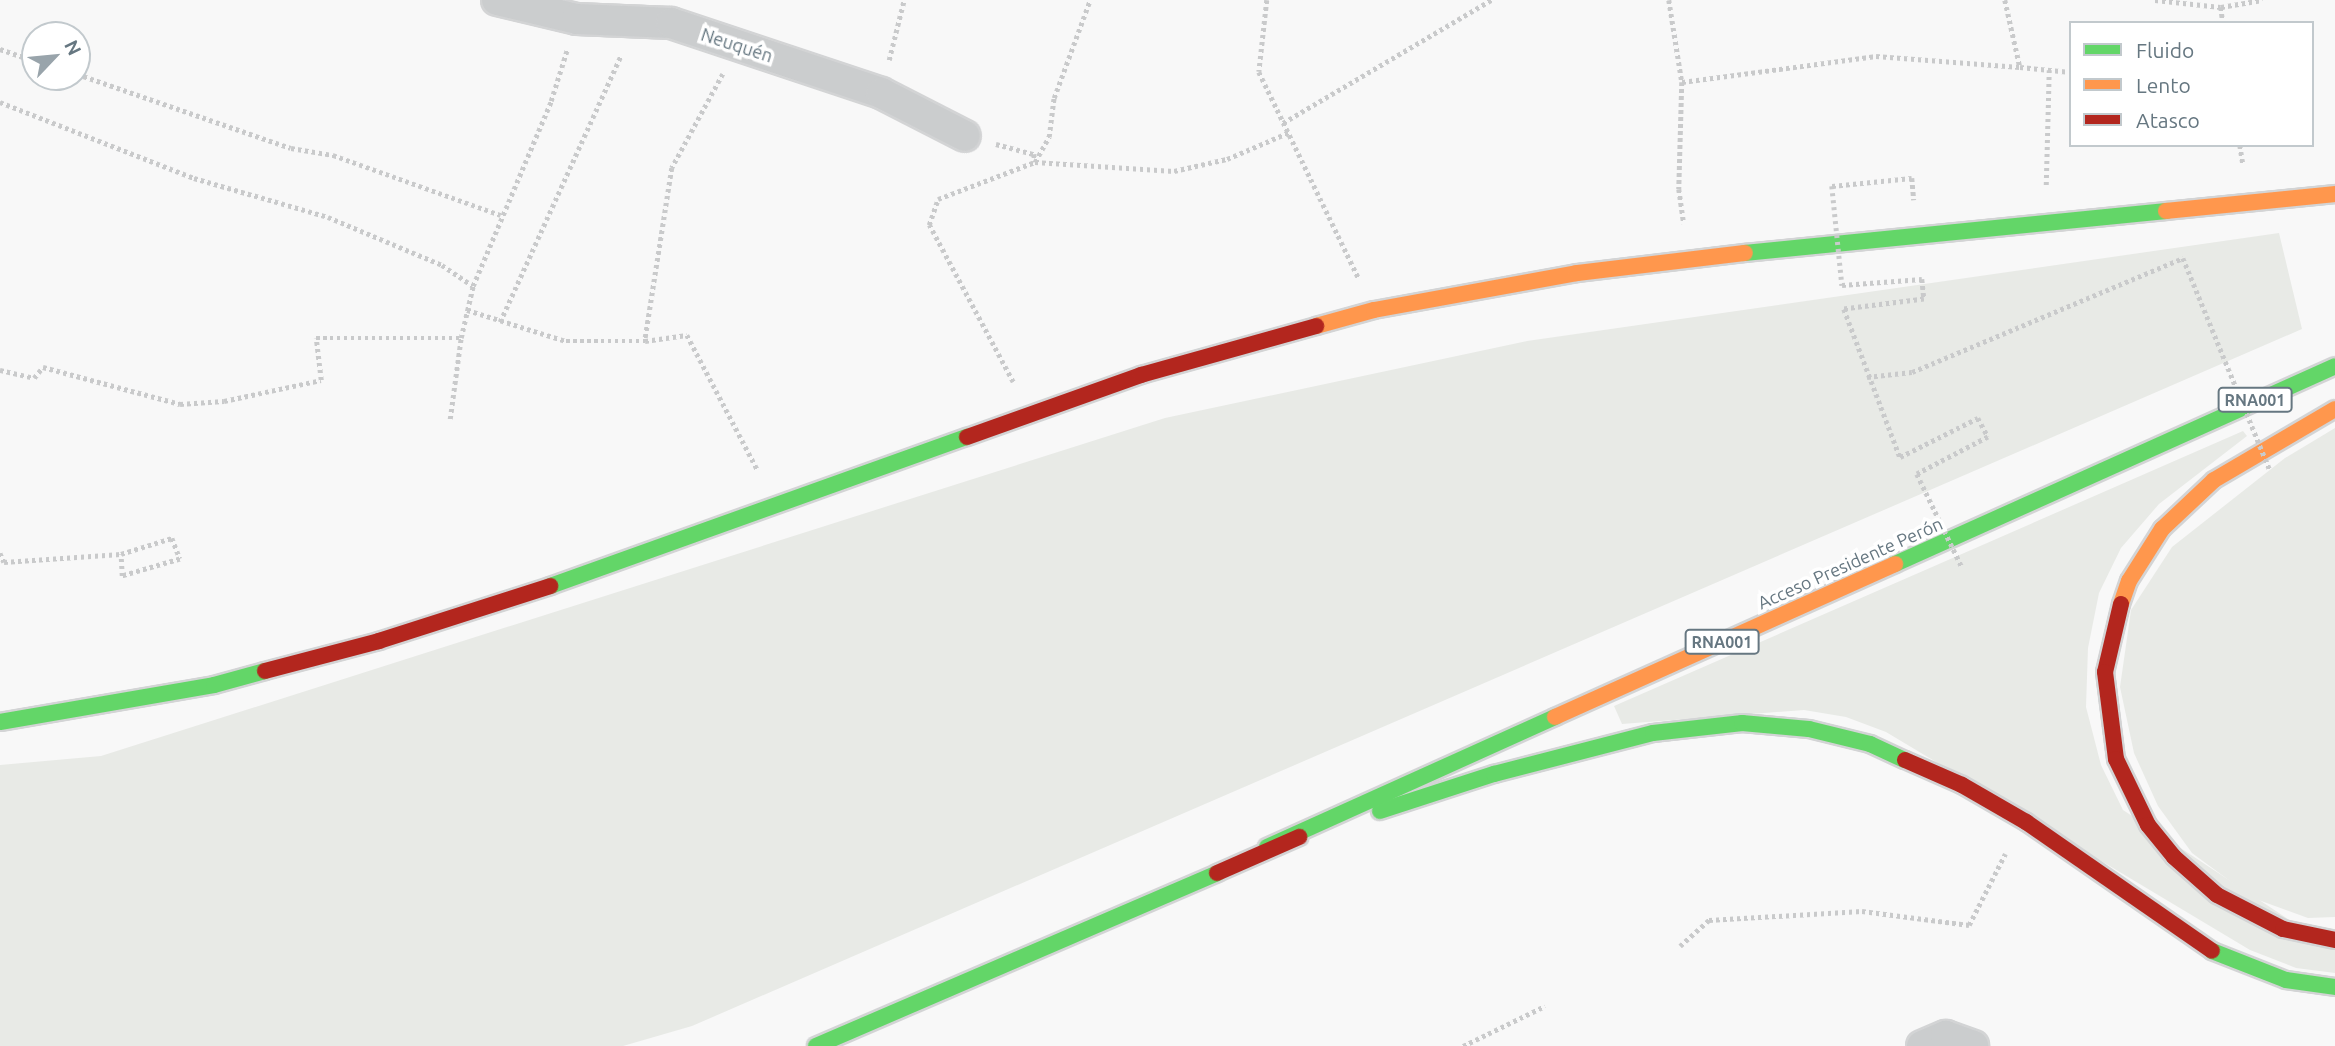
<!DOCTYPE html>
<html>
<head>
<meta charset="utf-8">
<style>
	body { margin:0 }
	#map { position:relative; width:2335px; height:1046px; overflow:hidden; background:#f8f8f8; font-family:Ubuntu,sans-serif }
	div>[style] { position:absolute }
	[style*='--x'] { left:calc(var(--x)*1px); top:calc(var(--y)*1px); width:calc(var(--w)*1px); rotate:calc(var(--a)*1deg) }
	.green>* { inset:0; background:#e8eae6 }
	.path>* { height:4.5px; margin-top:-2.25px; transform-origin:0; background:repeating-linear-gradient(90deg,#c9cacb 0 3.5px,transparent 0 7px) }
	.roads { filter:drop-shadow(2px 0 #d3d4d5) drop-shadow(-2px 0 #d3d4d5) drop-shadow(0 2px #d3d4d5) drop-shadow(0 -2px #d3d4d5) }
	.street>* { height:30px; margin:-15px; padding:0 15px; transform-origin:15px; border-radius:15px; background:#cbcdce }
	.fast>* { height:16px; margin:-8px; padding:0 8px; transform-origin:8px; border-radius:8px; background:#63d668 }
	.slow>* { height:16px; margin:-8px; padding:0 8px; transform-origin:8px; border-radius:8px; background:#ff974d }
	.jam>* { height:16px; margin:-8px; padding:0 8px; transform-origin:8px; border-radius:8px; background:#b3261e }
	.path-bridge>* { height:4.5px; margin-top:-2.25px; transform-origin:0; background:repeating-linear-gradient(90deg,#c9cacb 0 3.5px,transparent 0 7px) }
	span { translate:-50% -50%; white-space:nowrap; text-align:center; line-height:1.15; -webkit-text-stroke:7px #fff; paint-order:stroke }
	.shield-label span { padding:2px 5px; background:#fff; border:2px solid; border-radius:5px; -webkit-text-stroke-width:0 }
	.shield-label { font-size:16px; color:#667781; font-weight:700 }
	.street-label { font-size:18px; color:#667781 }
	.legend { position:absolute; left:2069px; top:21px; width:245px; height:126px; box-sizing:border-box; background:#fff; border:2px solid #c2c9cd; margin:0; padding:9px 12px; list-style:none; font-size:21px; color:#667781 }
	.legend li { display:flex; align-items:center; gap:14px; height:35px }
	.legend b { width:35px; border:2px solid #c2c9cd }
	.north { position:absolute; left:21px; top:21px; width:70px; height:70px; box-sizing:border-box; background:#fff; border:2px solid #c2c9cd; border-radius:50%; rotate:64deg; font-size:19px; font-weight:700; line-height:28px; text-align:center; color:#667781 }
	.north::after { content:''; display:block; margin:auto; width:24px; height:32px; background:#99a4ab; clip-path:polygon(50% 0,100% 100%,50% 72%,0 100%) }
</style>
</head>
<body>
<div id="map">
	<div class="green">
		<div style="clip-path:polygon(2279px 233px,2302px 329px,692px 1026px,623px 1046px,0 1046px,0 765px,101px 756px,1165px 418px,1527px 341px)"></div>
		<div style="clip-path:polygon(2335px 428px,2335px 917px,2308px 918px,2253px 898px,2192px 853px,2158px 806px,2134px 753px,2120px 687px,2131px 610px,2172px 547px,2285px 458px)"></div>
		<div style="clip-path:polygon(2243px 431px,2247px 436px,2159px 504px,2121px 548px,2099px 593px,2088px 648px,2086px 707px,2101px 765px,2123px 810px,2335px 950px,2335px 973px,2296px 968px,2250px 950px,1886px 732px,1846px 717px,1804px 710px,1622px 724px,1614px 706px)"></div>
	</div>
	<div class="path">
		<div style="--x:1267;--y:0;--w:72;--a:96.3"></div>
		<div style="--x:1259;--y:72;--w:228;--a:64.2"></div>
		<div style="--x:1669;--y:0;--w:83;--a:81"></div>
		<div style="--x:1682;--y:82;--w:107;--a:91.6"></div>
		<div style="--x:1679;--y:189;--w:35;--a:82"></div>
		<div style="--x:2005;--y:0;--w:69;--a:77.4"></div>
		<div style="--x:2020;--y:67;--w:51;--a:5.6"></div>
		<div style="--x:2155;--y:0;--w:66;--a:6.1"></div>
		<div style="--x:2221;--y:7;--w:42;--a:-9.7"></div>
		<div style="--x:2221;--y:7;--w:16;--a:83"></div>
		<div style="--x:0;--y:49;--w:37;--a:19"></div>
		<div style="--x:889;--y:60;--w:62;--a:-76"></div>
		<div style="--x:77;--y:74;--w:226;--a:19.1"></div>
		<div style="--x:291;--y:148;--w:43;--a:9.5"></div>
		<div style="--x:333;--y:155;--w:178;--a:19.7"></div>
		<div style="--x:723;--y:74;--w:107;--a:118.5"></div>
		<div style="--x:672;--y:168;--w:175;--a:98.9"></div>
		<div style="--x:645;--y:341;--w:42;--a:-8.1"></div>
		<div style="--x:687;--y:335;--w:153;--a:62.4"></div>
		<div style="--x:1682;--y:82;--w:196;--a:-7.6"></div>
		<div style="--x:1876;--y:56;--w:144;--a:4.4"></div>
		<div style="--x:0;--y:102;--w:208;--a:21.4"></div>
		<div style="--x:194;--y:178;--w:140;--a:16.2"></div>
		<div style="--x:328;--y:217;--w:124;--a:22.8"></div>
		<div style="--x:442;--y:265;--w:37;--a:34"></div>
		<div style="--x:1283;--y:123;--w:242;--a:-30.6"></div>
		<div style="--x:996;--y:144;--w:39;--a:15"></div>
		<div style="--x:1034;--y:154;--w:8;--a:83"></div>
		<div style="--x:1035;--y:162;--w:139;--a:3.7"></div>
		<div style="--x:1174;--y:171;--w:54;--a:-12.8"></div>
		<div style="--x:1227;--y:159;--w:69;--a:-23.2"></div>
		<div style="--x:2240;--y:145;--w:20;--a:81"></div>
		<div style="--x:2046;--y:185;--w:115;--a:-88.5"></div>
		<div style="--x:1832;--y:186;--w:80;--a:-5.7"></div>
		<div style="--x:1912;--y:178;--w:22;--a:85"></div>
		<div style="--x:1842;--y:285;--w:80;--a:-4.3"></div>
		<div style="--x:1922;--y:279;--w:20;--a:84"></div>
		<div style="--x:1924;--y:299;--w:81;--a:172.9"></div>
		<div style="--x:1844;--y:309;--w:158;--a:69.3"></div>
		<div style="--x:1900;--y:457;--w:87;--a:-26.6"></div>
		<div style="--x:1978;--y:418;--w:21;--a:62"></div>
		<div style="--x:1988;--y:437;--w:80;--a:152.5"></div>
		<div style="--x:467;--y:310;--w:104;--a:17.4"></div>
		<div style="--x:566;--y:341;--w:79;--a:0"></div>
		<div style="--x:500;--y:322;--w:293;--a:-65.6"></div>
		<div style="--x:0;--y:370;--w:35;--a:13"></div>
		<div style="--x:34;--y:378;--w:14;--a:-51"></div>
		<div style="--x:43;--y:367;--w:142;--a:15.1"></div>
		<div style="--x:180;--y:404;--w:44;--a:-3.9"></div>
		<div style="--x:224;--y:401;--w:99;--a:-12.2"></div>
		<div style="--x:321;--y:380;--w:42;--a:-96.8"></div>
		<div style="--x:316;--y:338;--w:145;--a:0"></div>
		<div style="--x:461;--y:338;--w:53;--a:-77"></div>
		<div style="--x:473;--y:286;--w:201;--a:-67.1"></div>
		<div style="--x:551;--y:101;--w:53;--a:-72.6"></div>
		<div style="--x:1867;--y:377;--w:45;--a:-6.3"></div>
		<div style="--x:1912;--y:372;--w:294;--a:-22.8"></div>
		<div style="--x:1013;--y:382;--w:178;--a:-118.1"></div>
		<div style="--x:929;--y:225;--w:28;--a:-71"></div>
		<div style="--x:938;--y:199;--w:104;--a:-20.9"></div>
		<div style="--x:1035;--y:162;--w:29;--a:-61"></div>
		<div style="--x:1049;--y:137;--w:39;--a:-83"></div>
		<div style="--x:1054;--y:98;--w:104;--a:-69.8"></div>
		<div style="--x:450;--y:419;--w:82;--a:-82.3"></div>
		<div style="--x:0;--y:553;--w:10;--a:66"></div>
		<div style="--x:4;--y:562;--w:117;--a:-3.9"></div>
		<div style="--x:121;--y:554;--w:53;--a:-17.4"></div>
		<div style="--x:172;--y:538;--w:22;--a:69"></div>
		<div style="--x:180;--y:559;--w:60;--a:163.7"></div>
		<div style="--x:122;--y:576;--w:22;--a:-93"></div>
		<div style="--x:1680;--y:946;--w:39;--a:-42"></div>
		<div style="--x:1709;--y:920;--w:153;--a:-3.4"></div>
		<div style="--x:1862;--y:911;--w:108;--a:7.5"></div>
		<div style="--x:1969;--y:925;--w:80;--a:-63.1"></div>
		<div style="--x:1463;--y:1046;--w:91;--a:-26"></div>
	</div>
	<div class="roads">
		<div class="street">
			<div style="--x:497;--y:0;--w:82;--a:13.4"></div>
			<div style="--x:577;--y:19;--w:94;--a:2.4"></div>
			<div style="--x:671;--y:23;--w:221;--a:18.4"></div>
			<div style="--x:881;--y:93;--w:94;--a:27.1"></div>
			<div style="--x:1922;--y:1046;--w:26;--a:-23"></div>
			<div style="--x:1946;--y:1036;--w:29;--a:20"></div>
		</div>
		<div class="fast">
			<div style="--x:1745;--y:253;--w:423;--a:-5.7"></div>
			<div style="--x:1895;--y:564;--w:482;--a:-24.2"></div>
			<div style="--x:550;--y:586;--w:443;--a:-19.7"></div>
			<div style="--x:0;--y:722;--w:217;--a:-9.8"></div>
			<div style="--x:214;--y:685;--w:53;--a:-15.4"></div>
			<div style="--x:1380;--y:811;--w:120;--a:-18"></div>
			<div style="--x:1494;--y:774;--w:164;--a:-14.5"></div>
			<div style="--x:1653;--y:733;--w:90;--a:-6.4"></div>
			<div style="--x:1742;--y:723;--w:67;--a:5.1"></div>
			<div style="--x:1809;--y:729;--w:63;--a:13.8"></div>
			<div style="--x:1870;--y:744;--w:38;--a:25"></div>
			<div style="--x:1267;--y:847;--w:316;--a:-24.3"></div>
			<div style="--x:2212;--y:951;--w:79;--a:21.4"></div>
			<div style="--x:2286;--y:980;--w:49;--a:8.1"></div>
			<div style="--x:816;--y:1046;--w:437;--a:-23.3"></div>
		</div>
		<div class="slow">
			<div style="--x:2166;--y:211;--w:170;--a:-5.7"></div>
			<div style="--x:1316;--y:326;--w:60;--a:-15.4"></div>
			<div style="--x:1374;--y:310;--w:206;--a:-10.3"></div>
			<div style="--x:1577;--y:273;--w:169;--a:-6.8"></div>
			<div style="--x:2121;--y:604;--w:24;--a:-71"></div>
			<div style="--x:2129;--y:581;--w:62;--a:-57.6"></div>
			<div style="--x:2162;--y:529;--w:71;--a:-43.3"></div>
			<div style="--x:2214;--y:480;--w:140;--a:-30.4"></div>
			<div style="--x:1555;--y:717;--w:373;--a:-24.2"></div>
		</div>
		<div class="jam">
			<div style="--x:967;--y:437;--w:185;--a:-19.6"></div>
			<div style="--x:1141;--y:375;--w:182;--a:-15.6"></div>
			<div style="--x:2121;--y:604;--w:70;--a:103.2"></div>
			<div style="--x:2105;--y:672;--w:88;--a:82.8"></div>
			<div style="--x:2116;--y:759;--w:73;--a:64.1"></div>
			<div style="--x:2148;--y:825;--w:41;--a:50.9"></div>
			<div style="--x:2174;--y:857;--w:57;--a:41.5"></div>
			<div style="--x:2217;--y:895;--w:74;--a:27.3"></div>
			<div style="--x:2283;--y:929;--w:53;--a:11.9"></div>
			<div style="--x:265;--y:671;--w:118;--a:-14.7"></div>
			<div style="--x:379;--y:641;--w:180;--a:-17.8"></div>
			<div style="--x:1905;--y:760;--w:62;--a:23.7"></div>
			<div style="--x:1962;--y:785;--w:74;--a:30"></div>
			<div style="--x:2026;--y:822;--w:226;--a:34.7"></div>
			<div style="--x:1217;--y:873;--w:90;--a:-23.7"></div>
		</div>
	</div>
	<div class="path-bridge">
		<div style="--x:1832;--y:186;--w:100;--a:84.2"></div>
		<div style="--x:2183;--y:258;--w:229;--a:67.7"></div>
		<div style="--x:1917;--y:474;--w:103;--a:64.2"></div>
	</div>
	<div class="shield-label">
		<span style="left:2255px;top:400px">RNA001</span>
		<span style="left:1722px;top:642px">RNA001</span>
	</div>
	<div class="street-label">
		<span style="left:737px;top:45px;rotate:18deg">Neuquén</span>
		<span style="left:1850px;top:563px;rotate:-24deg">Acceso Presidente Perón</span>
	</div>
	<ul class="legend">
	<li><b style="height:9px;background:#63d668"></b>Fluido</li>
	<li><b style="height:9px;background:#ff974d"></b>Lento</li>
	<li><b style="height:9px;background:#b3261e"></b>Atasco</li>
	</ul>
	<div class="north">N</div>
</div>
</body>
</html>
